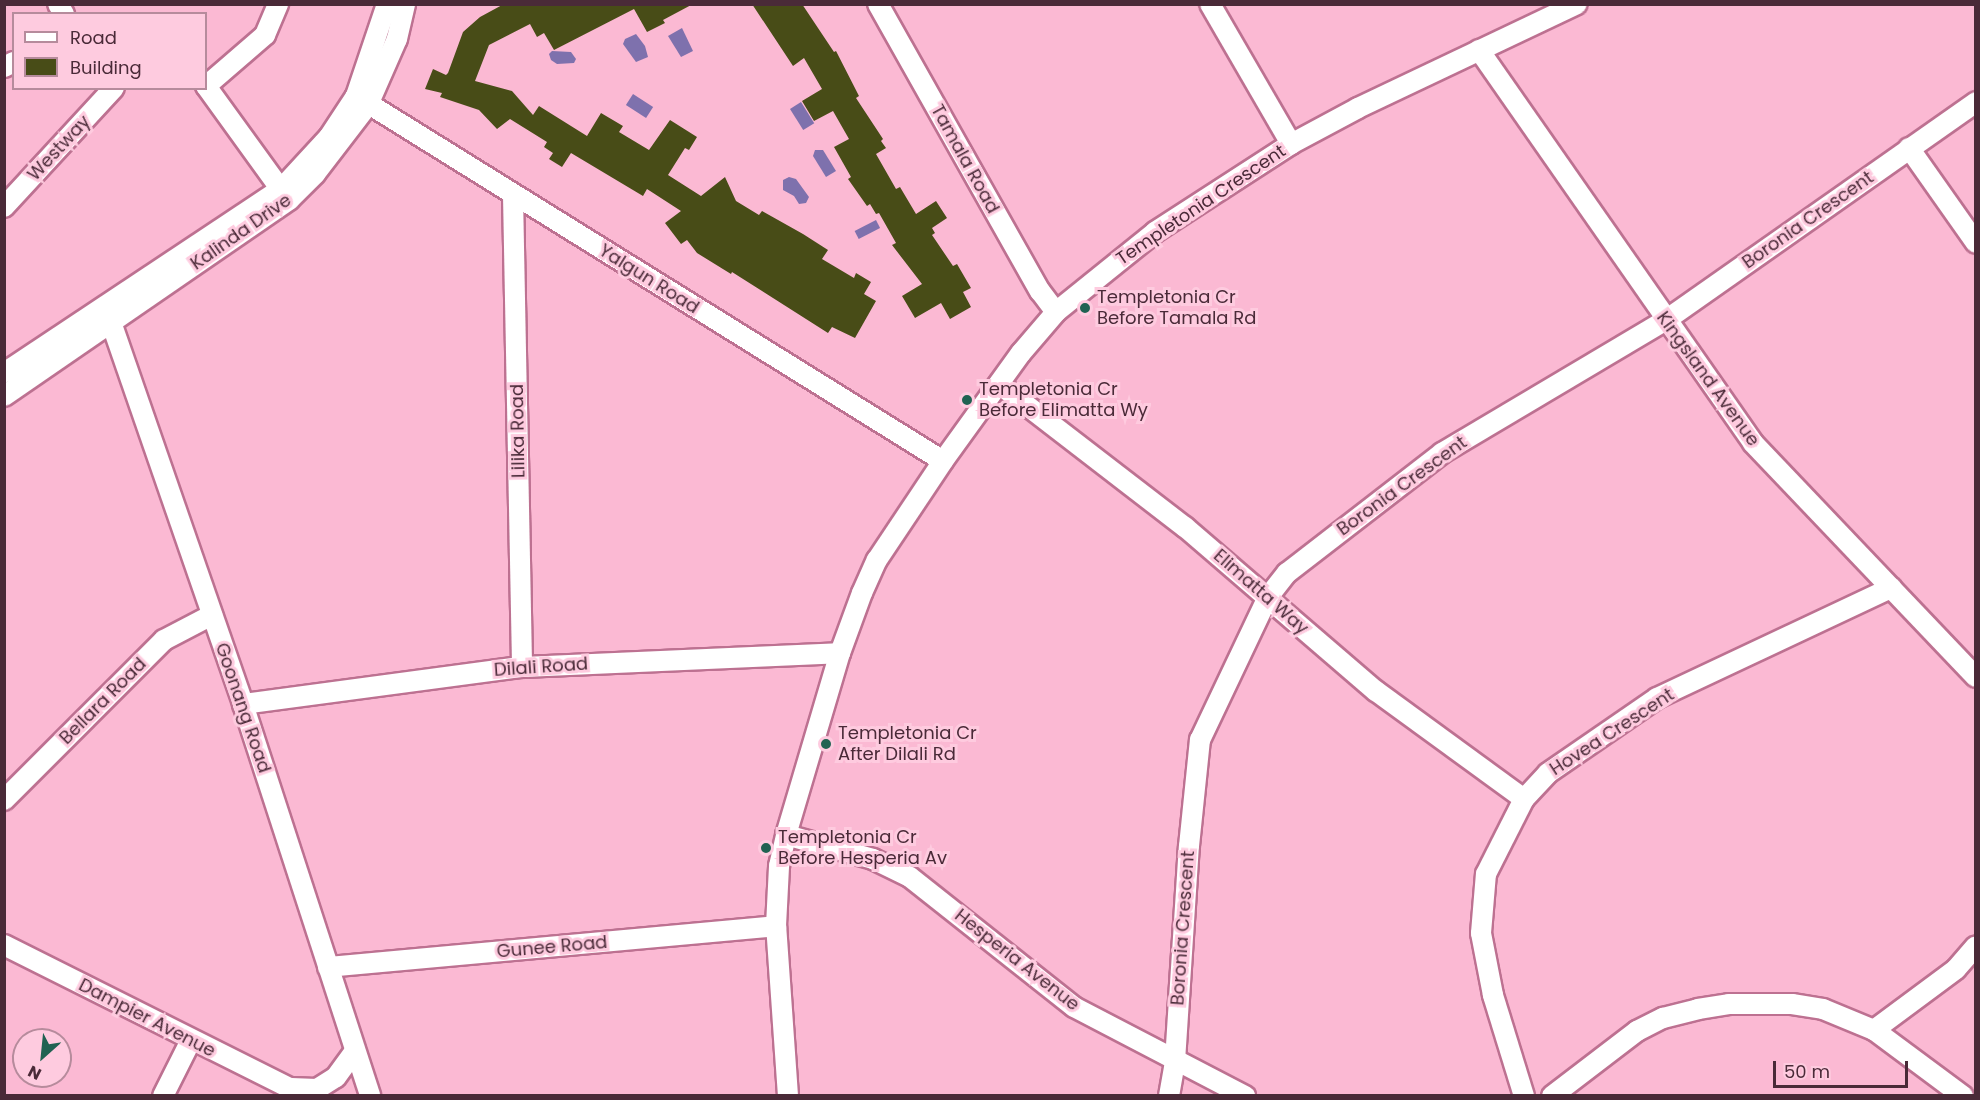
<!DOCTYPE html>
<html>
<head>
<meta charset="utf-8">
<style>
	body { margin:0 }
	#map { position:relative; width:1980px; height:1100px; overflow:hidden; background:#fbb9d3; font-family:Poppins,sans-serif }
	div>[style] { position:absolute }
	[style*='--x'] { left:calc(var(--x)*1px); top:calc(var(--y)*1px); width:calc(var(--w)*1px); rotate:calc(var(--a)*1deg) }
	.water>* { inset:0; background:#7e71ad; transform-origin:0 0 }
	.building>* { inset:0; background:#484c17 }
	.roads { filter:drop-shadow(2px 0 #bd7191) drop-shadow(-2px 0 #bd7191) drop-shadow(0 2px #bd7191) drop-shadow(0 -2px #bd7191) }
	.minor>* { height:20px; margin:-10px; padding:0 10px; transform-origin:10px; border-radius:10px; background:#fff }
	.dots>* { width:16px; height:16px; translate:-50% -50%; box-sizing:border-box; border:3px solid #fecbdf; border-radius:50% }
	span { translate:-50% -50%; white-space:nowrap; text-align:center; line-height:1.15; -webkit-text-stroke:6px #fecbdf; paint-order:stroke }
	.street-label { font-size:18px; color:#4a2a38 }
	.poi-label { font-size:18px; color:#4a2a38 }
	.left { translate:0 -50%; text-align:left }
	.frame { position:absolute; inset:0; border:6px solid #4a2a38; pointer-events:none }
	.legend { position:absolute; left:12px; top:12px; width:195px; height:78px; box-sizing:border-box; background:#fecbdf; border:2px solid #b68b9c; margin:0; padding:8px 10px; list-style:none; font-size:18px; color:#4a2a38 }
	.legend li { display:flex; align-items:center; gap:12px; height:30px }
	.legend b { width:30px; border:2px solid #b68b9c }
	.north { position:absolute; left:12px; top:1028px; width:60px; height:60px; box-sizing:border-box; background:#fecbdf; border:2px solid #b68b9c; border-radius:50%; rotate:207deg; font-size:16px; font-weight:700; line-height:24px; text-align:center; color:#4a2a38 }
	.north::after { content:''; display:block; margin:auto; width:21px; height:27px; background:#206252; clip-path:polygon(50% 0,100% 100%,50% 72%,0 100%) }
	.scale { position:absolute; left:1773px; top:1061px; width:135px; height:27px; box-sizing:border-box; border:3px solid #4a2a38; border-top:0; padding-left:8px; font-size:18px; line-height:21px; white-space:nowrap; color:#4a2a38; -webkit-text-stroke:4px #fecbdf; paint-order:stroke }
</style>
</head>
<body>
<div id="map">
	<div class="water">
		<div style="clip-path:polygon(682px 28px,693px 51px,681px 57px,668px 36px)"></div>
		<div style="clip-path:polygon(636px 34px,645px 46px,648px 57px,636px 62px,623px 44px,625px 39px)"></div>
		<div style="clip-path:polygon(552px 51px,571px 52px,576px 59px,574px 63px,557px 64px,551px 60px,549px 54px)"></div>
		<div style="left:633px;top:94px;width:24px;height:13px;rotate:33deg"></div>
		<div style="left:801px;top:102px;width:25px;height:13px;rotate:58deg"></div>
		<div style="clip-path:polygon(815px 150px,823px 150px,836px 171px,826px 177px,813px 156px)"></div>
		<div style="clip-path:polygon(789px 177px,796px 179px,809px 197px,806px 203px,799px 204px,794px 196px,783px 190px,783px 180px)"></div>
		<div style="left:876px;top:220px;width:9px;height:24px;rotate:63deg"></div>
	</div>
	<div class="building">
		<div style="clip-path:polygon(504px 4px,693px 4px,663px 20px,665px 23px,647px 32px,634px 9px,554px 50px,544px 33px,537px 37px,530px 24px,489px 45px,475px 81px,512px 91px,533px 115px,539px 106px,587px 136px,601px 113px,623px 126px,619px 132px,649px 150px,670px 120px,697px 137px,689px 150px,685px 148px,668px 175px,701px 196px,725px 177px,736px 201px,759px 215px,762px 211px,803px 234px,828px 250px,822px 259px,854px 278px,856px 273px,871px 282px,864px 294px,876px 301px,855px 338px,832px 327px,828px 333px,732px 272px,731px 274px,697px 253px,687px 240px,681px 244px,665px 223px,681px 211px,647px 189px,643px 196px,571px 153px,562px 167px,549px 159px,553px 153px,544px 147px,547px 142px,510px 119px,497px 129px,479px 110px,440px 97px,442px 93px,425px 89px,433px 69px,446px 75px,448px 73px,463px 32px,480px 17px)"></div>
		<div style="clip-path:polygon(752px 4px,802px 4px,834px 52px,836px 51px,859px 96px,856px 98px,883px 139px,881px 141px,886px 148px,876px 154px,896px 189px,900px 187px,916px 214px,936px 201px,947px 218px,932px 228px,935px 233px,932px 235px,953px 266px,957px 264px,971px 288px,963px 292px,971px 307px,950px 319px,941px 303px,915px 318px,902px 296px,922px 284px,892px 245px,896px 243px,879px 213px,876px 214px,870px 204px,867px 206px,848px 179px,851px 177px,834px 147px,849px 139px,833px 111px,814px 121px,802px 101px,822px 89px,804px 58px,793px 66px)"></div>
	</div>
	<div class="roads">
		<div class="minor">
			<div style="--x:58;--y:4;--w:12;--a:59"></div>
			<div style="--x:878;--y:4;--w:330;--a:60.6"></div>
			<div style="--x:1040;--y:291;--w:26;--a:53"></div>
			<div style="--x:1210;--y:4;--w:162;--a:59.9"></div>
			<div style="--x:1479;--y:50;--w:479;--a:55.1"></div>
			<div style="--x:1753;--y:443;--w:323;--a:46.4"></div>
			<div style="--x:4;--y:67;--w:11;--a:-27"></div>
			<div style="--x:206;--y:86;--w:138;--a:54.1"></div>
			<div style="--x:206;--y:86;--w:78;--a:-40.8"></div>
			<div style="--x:265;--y:35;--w:34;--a:-67"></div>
			<div style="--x:356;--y:96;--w:691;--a:31.87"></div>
			<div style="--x:1909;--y:148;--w:116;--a:54.8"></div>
			<div style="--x:513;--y:195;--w:472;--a:88.9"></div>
			<div style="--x:4;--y:207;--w:162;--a:-47.3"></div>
			<div style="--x:111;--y:322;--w:404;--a:70.9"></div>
			<div style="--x:243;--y:704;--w:412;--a:72"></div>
			<div style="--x:4;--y:373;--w:333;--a:-33.6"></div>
			<div style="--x:281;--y:189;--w:71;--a:-47.3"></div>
			<div style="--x:329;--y:137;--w:49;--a:-56.6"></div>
			<div style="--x:356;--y:96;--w:97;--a:-71.4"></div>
			<div style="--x:999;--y:384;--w:235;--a:37.6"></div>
			<div style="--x:1185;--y:527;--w:252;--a:40.7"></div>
			<div style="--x:1376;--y:691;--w:183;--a:36.1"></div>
			<div style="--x:4;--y:396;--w:346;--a:-34.5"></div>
			<div style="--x:289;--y:200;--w:37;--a:-45"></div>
			<div style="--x:315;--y:174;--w:87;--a:-52.5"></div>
			<div style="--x:368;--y:105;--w:72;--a:-66.3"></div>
			<div style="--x:397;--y:39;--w:36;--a:-77"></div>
			<div style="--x:243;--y:704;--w:281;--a:-7.6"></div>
			<div style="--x:522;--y:667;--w:318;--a:-2.5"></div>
			<div style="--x:4;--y:800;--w:226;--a:-45"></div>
			<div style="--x:164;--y:640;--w:54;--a:-27.5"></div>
			<div style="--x:786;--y:835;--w:90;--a:15.4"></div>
			<div style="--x:873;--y:859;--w:41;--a:25.9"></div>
			<div style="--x:910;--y:877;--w:209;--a:38.4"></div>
			<div style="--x:1074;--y:1007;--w:193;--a:27.5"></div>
			<div style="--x:4;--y:945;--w:337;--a:26.6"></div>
			<div style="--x:328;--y:967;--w:450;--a:-5.2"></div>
			<div style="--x:1874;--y:1030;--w:111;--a:36.6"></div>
			<div style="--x:291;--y:1088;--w:26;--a:2"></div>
			<div style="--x:317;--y:1089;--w:22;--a:-32"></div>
			<div style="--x:336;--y:1077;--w:32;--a:-54"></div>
			<div style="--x:163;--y:1096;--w:63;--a:-63.4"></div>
			<div style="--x:788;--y:1096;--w:170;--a:-94"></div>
			<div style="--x:776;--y:926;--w:60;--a:-87.1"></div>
			<div style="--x:779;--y:866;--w:32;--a:-77"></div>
			<div style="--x:786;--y:835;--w:190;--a:-73.5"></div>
			<div style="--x:840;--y:653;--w:64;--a:-69.9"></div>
			<div style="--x:862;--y:593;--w:36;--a:-66"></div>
			<div style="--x:877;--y:560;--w:119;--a:-56.3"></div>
			<div style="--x:943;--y:461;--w:133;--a:-54.2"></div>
			<div style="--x:1021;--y:353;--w:54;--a:-49.5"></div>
			<div style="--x:1056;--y:312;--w:127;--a:-38.9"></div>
			<div style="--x:1155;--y:232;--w:162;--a:-32.9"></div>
			<div style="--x:1291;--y:144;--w:76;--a:-28.2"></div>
			<div style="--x:1358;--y:108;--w:242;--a:-25.4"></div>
			<div style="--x:1169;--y:1096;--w:36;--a:-80"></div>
			<div style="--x:1175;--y:1061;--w:215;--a:-86.3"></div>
			<div style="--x:1189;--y:846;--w:107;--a:-84.1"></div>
			<div style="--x:1200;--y:740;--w:158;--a:-64.6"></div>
			<div style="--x:1268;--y:597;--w:31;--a:-52"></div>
			<div style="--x:1287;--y:573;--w:196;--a:-37.7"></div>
			<div style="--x:1442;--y:453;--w:261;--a:-30.7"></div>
			<div style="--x:1666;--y:320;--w:379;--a:-35.1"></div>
			<div style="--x:1524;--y:1096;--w:106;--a:-107.1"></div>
			<div style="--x:1493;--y:995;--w:63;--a:-101"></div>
			<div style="--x:1481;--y:933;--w:59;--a:-85.2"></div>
			<div style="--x:1486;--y:874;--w:84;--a:-63.1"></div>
			<div style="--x:1524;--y:799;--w:35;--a:-47"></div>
			<div style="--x:1548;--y:773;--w:132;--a:-34.5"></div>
			<div style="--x:1657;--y:698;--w:259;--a:-25.2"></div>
			<div style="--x:1552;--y:1096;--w:107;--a:-37.4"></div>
			<div style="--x:1637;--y:1031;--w:29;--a:-27"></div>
			<div style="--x:1663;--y:1018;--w:36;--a:-14"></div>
			<div style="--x:1698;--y:1009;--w:31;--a:-9"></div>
			<div style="--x:1729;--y:1004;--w:63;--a:0"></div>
			<div style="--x:1792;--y:1004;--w:31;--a:9"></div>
			<div style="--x:1823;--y:1009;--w:55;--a:22.4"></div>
			<div style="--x:1874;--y:1030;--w:102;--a:-36.6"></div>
			<div style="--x:1956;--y:969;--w:30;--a:-49"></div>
		</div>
	</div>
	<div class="dots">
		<div style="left:1085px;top:308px;background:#206252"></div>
		<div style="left:967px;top:400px;background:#206252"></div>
		<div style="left:826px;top:744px;background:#206252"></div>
		<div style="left:766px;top:848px;background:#206252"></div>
	</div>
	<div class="street-label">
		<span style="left:59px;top:148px;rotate:-47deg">Westway</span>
		<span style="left:965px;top:159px;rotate:61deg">Tamala Road</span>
		<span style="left:1201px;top:205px;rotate:-34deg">Templetonia Crescent</span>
		<span style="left:1808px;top:220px;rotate:-35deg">Boronia Crescent</span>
		<span style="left:241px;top:232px;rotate:-35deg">Kalinda Drive</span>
		<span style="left:649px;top:279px;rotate:32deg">Yalgun Road</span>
		<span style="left:1708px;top:379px;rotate:54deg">Kingsland Avenue</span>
		<span style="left:518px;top:431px;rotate:-91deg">Lilika Road</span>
		<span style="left:1402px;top:486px;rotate:-36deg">Boronia Crescent</span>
		<span style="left:1261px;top:592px;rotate:41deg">Elimatta Way</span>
		<span style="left:541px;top:667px;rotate:-4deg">Dilali Road</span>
		<span style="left:103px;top:701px;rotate:-45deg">Bellara Road</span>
		<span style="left:243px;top:708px;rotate:71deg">Goonang Road</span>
		<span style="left:1612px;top:732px;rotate:-33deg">Hovea Crescent</span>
		<span style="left:1183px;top:928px;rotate:-86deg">Boronia Crescent</span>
		<span style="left:552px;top:947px;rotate:-5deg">Gunee Road</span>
		<span style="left:1017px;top:960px;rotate:38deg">Hesperia Avenue</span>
		<span style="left:147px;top:1018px;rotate:27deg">Dampier Avenue</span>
	</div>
	<div class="poi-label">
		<span class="left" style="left:1097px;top:308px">Templetonia Cr<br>Before Tamala Rd</span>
		<span class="left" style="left:979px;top:400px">Templetonia Cr<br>Before Elimatta Wy</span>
		<span class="left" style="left:838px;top:744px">Templetonia Cr<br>After Dilali Rd</span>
		<span class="left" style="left:778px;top:848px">Templetonia Cr<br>Before Hesperia Av</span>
	</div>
	<div class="frame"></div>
	<ul class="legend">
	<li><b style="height:8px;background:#fff"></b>Road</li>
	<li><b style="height:16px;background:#484c17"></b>Building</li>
	</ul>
	<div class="north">N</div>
	<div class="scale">50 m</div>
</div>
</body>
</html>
